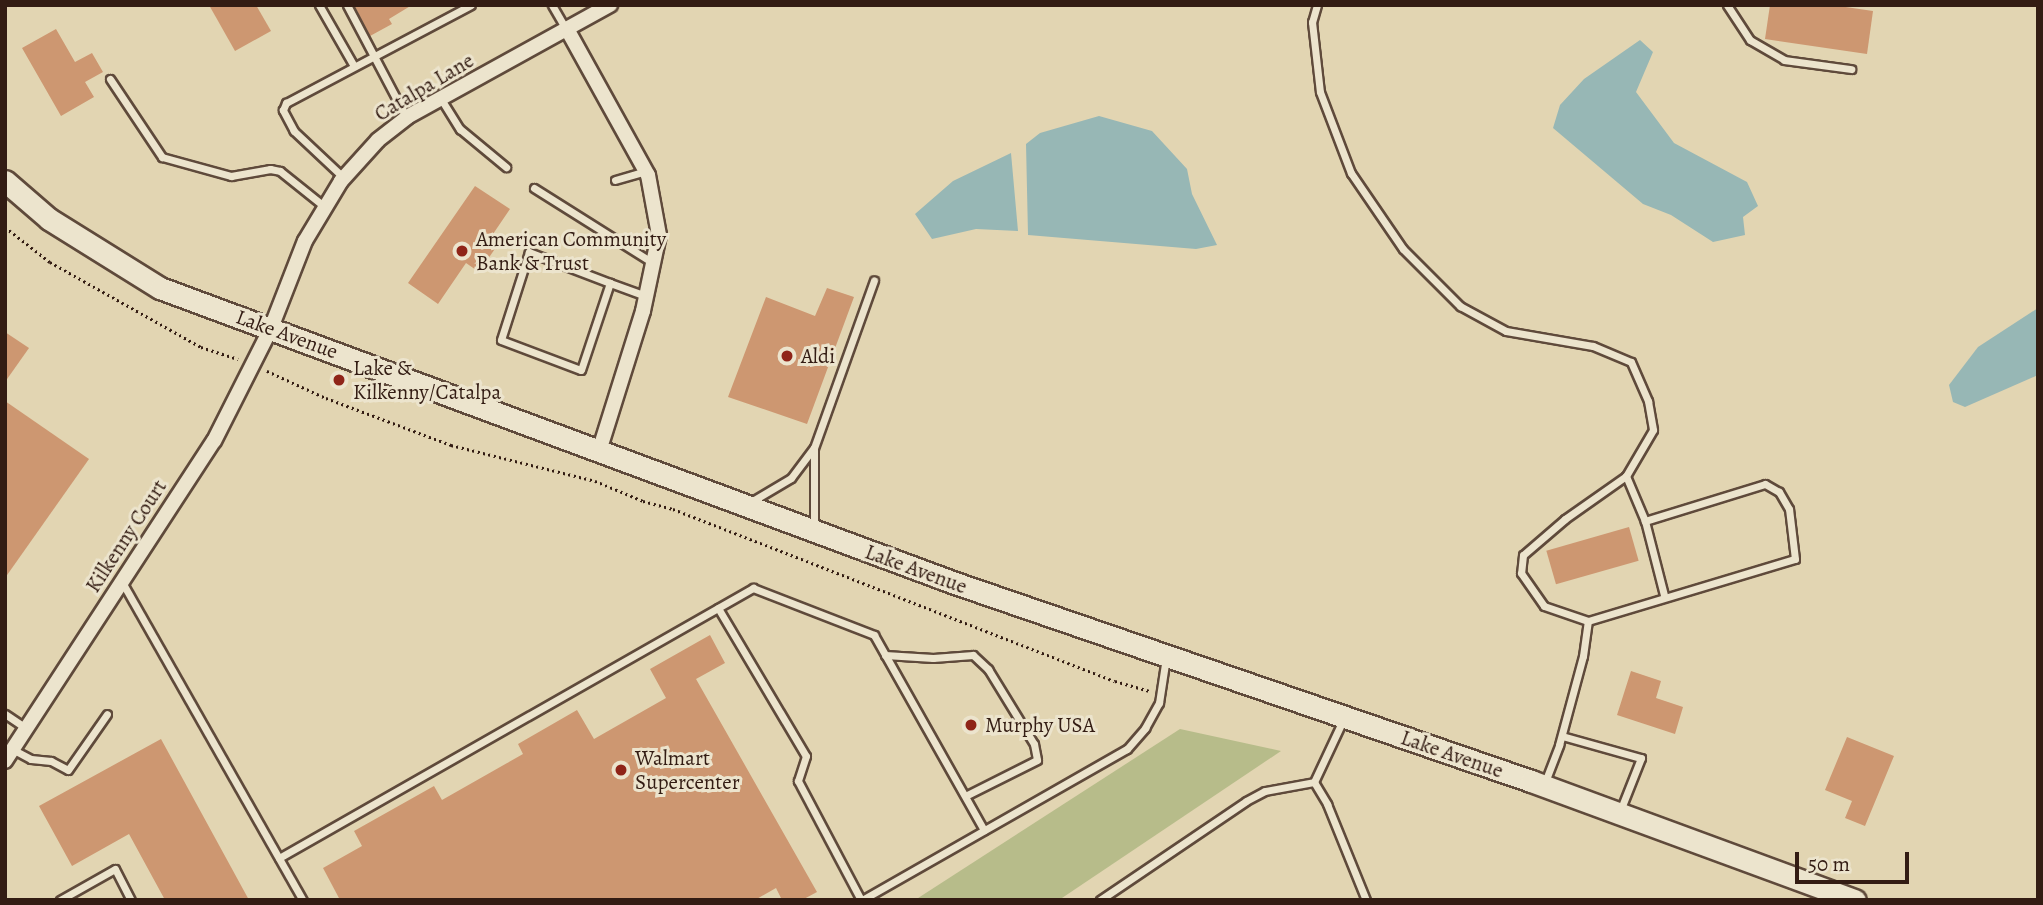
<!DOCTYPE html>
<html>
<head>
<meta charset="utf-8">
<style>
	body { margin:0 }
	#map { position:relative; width:2043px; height:905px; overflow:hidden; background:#e2d5b2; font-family:Alegreya,serif }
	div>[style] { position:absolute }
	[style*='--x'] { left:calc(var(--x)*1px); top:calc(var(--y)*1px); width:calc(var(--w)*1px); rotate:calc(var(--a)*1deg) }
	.green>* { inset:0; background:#b7bc8a }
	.water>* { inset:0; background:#97b7b5 }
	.building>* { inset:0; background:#cd9771; transform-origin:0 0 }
	.path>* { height:2.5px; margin-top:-1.25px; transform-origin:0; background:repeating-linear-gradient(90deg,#331c13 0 2px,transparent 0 5.5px) }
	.roads { filter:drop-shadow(2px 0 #5f4a3b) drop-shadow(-2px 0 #5f4a3b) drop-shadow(0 2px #5f4a3b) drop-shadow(0 -2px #5f4a3b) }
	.lane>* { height:7px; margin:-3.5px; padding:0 3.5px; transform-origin:3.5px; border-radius:3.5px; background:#ece4cd }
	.street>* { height:14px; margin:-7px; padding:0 7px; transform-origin:7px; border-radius:7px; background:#ece4cd }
	.secondary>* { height:21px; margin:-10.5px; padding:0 10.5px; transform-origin:10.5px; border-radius:10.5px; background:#ece4cd }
	.dots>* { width:19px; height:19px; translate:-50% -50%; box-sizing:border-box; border:4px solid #ece4cd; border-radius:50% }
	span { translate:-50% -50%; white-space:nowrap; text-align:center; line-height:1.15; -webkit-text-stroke:6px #ece4cd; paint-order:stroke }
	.street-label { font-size:21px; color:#331c13 }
	.poi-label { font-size:21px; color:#331c13 }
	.left { translate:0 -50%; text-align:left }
	.frame { position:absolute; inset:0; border:7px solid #331c13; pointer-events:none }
	.scale { position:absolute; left:1795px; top:852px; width:114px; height:32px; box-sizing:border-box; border:4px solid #331c13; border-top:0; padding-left:9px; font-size:21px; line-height:24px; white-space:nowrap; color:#331c13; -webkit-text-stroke:5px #ece4cd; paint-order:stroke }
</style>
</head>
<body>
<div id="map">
	<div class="green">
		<div style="clip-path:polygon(1180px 729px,1281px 751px,1059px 900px,915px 900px)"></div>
	</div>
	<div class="water">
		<div style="clip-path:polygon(1640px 40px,1653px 52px,1636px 92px,1674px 143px,1747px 182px,1758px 206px,1743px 217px,1745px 235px,1713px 242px,1671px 215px,1643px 204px,1553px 128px,1560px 105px,1584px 79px)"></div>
		<div style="clip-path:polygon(1099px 116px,1152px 131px,1187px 169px,1192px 194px,1217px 245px,1196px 249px,1028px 235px,1026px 144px,1040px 133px)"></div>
		<div style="clip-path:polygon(1011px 153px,1018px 231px,976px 229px,932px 239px,915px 214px,953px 181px)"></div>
		<div style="clip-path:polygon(2038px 308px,2038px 375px,1965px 407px,1953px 402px,1949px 385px,1978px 347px)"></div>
	</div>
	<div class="building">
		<div style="clip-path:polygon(209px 5px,256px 5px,271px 31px,235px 51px)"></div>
		<div style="clip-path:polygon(354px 5px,412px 5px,389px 19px,392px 24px,370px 36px)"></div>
		<div style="clip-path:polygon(1770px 5px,1832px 5px,1873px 11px,1867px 54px,1765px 39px)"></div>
		<div style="clip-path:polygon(56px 29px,75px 62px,92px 53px,103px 72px,85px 82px,94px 97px,61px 116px,22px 48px)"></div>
		<div style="clip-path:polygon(475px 186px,510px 209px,493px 234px,501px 240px,479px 272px,466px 263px,438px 304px,408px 283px)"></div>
		<div style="clip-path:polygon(827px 288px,854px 297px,807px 424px,728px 397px,766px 297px,815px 316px)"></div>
		<div style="clip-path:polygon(5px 332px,29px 348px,5px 382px)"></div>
		<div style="clip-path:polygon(5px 401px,89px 459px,5px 578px)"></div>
		<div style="left:1629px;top:527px;width:35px;height:86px;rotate:74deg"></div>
		<div style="clip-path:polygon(710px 635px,725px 663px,696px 679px,817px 892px,802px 900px,782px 900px,776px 888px,755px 900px,340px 900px,323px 868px,362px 846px,354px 831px,434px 786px,442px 800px,523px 754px,518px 744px,577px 710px,594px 739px,666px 698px,650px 669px)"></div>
		<div style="clip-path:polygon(1631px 671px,1661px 681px,1656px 698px,1683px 707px,1675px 734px,1617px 715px)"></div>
		<div style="clip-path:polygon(1847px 737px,1894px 756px,1865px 826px,1845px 818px,1852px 801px,1825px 790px)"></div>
		<div style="clip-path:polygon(161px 739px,249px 900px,165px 900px,129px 834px,72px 866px,39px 806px)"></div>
	</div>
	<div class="path">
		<div style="--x:5;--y:227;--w:57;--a:37.9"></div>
		<div style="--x:50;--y:262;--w:173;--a:29.4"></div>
		<div style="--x:201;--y:347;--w:39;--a:18"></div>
		<div style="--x:267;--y:371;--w:65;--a:24.6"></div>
		<div style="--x:326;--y:398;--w:134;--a:20.6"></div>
		<div style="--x:451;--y:445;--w:148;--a:14"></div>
		<div style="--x:595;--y:481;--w:52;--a:22.6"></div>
		<div style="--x:643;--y:501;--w:31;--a:15"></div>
		<div style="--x:673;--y:509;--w:474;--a:21.3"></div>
		<div style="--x:1115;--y:681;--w:37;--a:16"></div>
	</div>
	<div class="roads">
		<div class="lane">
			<div style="--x:319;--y:5;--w:70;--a:60.2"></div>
			<div style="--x:347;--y:5;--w:127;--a:62.2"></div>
			<div style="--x:552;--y:5;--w:28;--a:60"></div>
			<div style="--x:1317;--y:5;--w:18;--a:106"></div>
			<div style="--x:1312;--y:22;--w:70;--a:83.5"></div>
			<div style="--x:1320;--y:92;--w:87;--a:69.1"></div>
			<div style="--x:1351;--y:173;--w:92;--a:55.6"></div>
			<div style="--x:1403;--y:249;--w:81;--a:45"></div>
			<div style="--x:1460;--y:306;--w:52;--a:28.5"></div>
			<div style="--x:1506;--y:331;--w:88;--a:9.8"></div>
			<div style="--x:1593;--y:346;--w:41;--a:22.8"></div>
			<div style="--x:1631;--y:362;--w:43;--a:66.4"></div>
			<div style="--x:1648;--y:401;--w:29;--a:80"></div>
			<div style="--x:1653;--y:430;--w:53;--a:120.4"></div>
			<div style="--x:1626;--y:476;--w:75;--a:144.8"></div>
			<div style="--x:1565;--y:519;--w:55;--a:139.4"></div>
			<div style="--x:1523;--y:555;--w:18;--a:96"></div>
			<div style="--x:1521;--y:573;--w:40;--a:55.1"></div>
			<div style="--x:1544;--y:606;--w:46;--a:18.8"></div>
			<div style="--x:1588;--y:621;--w:216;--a:-16.7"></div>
			<div style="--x:1795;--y:559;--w:50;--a:-96.8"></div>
			<div style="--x:1789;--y:509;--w:20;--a:-120"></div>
			<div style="--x:1779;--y:492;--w:16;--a:-150"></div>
			<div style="--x:1765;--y:484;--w:126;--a:162.9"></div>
			<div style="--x:1727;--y:5;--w:42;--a:56.7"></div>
			<div style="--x:1750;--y:40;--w:39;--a:30"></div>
			<div style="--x:1784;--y:60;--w:68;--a:7.7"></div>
			<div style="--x:110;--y:79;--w:94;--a:56.3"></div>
			<div style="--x:162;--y:157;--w:72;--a:15.4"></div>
			<div style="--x:231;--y:176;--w:40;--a:-10"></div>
			<div style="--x:270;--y:169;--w:10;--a:11"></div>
			<div style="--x:280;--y:171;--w:58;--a:38.7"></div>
			<div style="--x:441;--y:99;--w:36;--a:58"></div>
			<div style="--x:460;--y:129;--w:60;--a:39.6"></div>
			<div style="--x:344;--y:178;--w:69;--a:-136.8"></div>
			<div style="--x:294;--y:131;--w:24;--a:-118"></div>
			<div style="--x:283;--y:110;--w:8;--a:-67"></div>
			<div style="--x:286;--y:103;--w:209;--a:-27.9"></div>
			<div style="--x:615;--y:180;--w:32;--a:-16"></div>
			<div style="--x:534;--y:188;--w:141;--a:32.2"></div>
			<div style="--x:610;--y:283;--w:87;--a:-159.1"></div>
			<div style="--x:529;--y:252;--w:92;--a:107.7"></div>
			<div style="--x:501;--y:340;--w:85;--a:20.6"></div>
			<div style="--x:581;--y:370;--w:92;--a:-71.6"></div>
			<div style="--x:610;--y:283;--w:37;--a:20"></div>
			<div style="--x:814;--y:448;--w:80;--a:90"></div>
			<div style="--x:1626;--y:476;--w:49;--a:67.1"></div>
			<div style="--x:1645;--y:521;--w:76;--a:75.6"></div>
			<div style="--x:749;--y:503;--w:49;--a:-30.8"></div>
			<div style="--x:791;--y:478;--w:38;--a:-53"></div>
			<div style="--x:814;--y:448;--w:178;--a:-70.3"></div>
			<div style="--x:122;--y:582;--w:366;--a:60.4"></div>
			<div style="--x:718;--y:608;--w:172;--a:59.3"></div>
			<div style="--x:806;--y:756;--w:26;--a:108"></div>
			<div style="--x:798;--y:781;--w:135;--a:62.1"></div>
			<div style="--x:885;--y:655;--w:48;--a:3.6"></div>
			<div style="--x:933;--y:658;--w:40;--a:-4.3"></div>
			<div style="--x:973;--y:655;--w:21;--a:43"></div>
			<div style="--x:988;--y:669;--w:88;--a:58.5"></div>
			<div style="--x:1034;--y:744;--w:16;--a:79"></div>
			<div style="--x:1037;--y:760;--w:80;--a:153.4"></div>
			<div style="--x:5;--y:714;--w:25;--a:34"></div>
			<div style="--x:1344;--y:718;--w:71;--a:115.1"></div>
			<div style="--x:1314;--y:782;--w:26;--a:59"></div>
			<div style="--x:1327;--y:804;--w:104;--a:67.9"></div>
			<div style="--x:1562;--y:736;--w:82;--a:15.6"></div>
			<div style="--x:1641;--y:758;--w:57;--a:111.6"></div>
			<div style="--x:12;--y:749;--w:21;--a:28"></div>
			<div style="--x:31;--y:759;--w:20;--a:6"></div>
			<div style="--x:51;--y:761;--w:19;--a:28"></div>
			<div style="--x:68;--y:770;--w:68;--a:-55.1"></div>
			<div style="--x:1545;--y:782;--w:40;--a:-69"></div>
			<div style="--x:1559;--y:745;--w:92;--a:-74.9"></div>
			<div style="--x:1583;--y:656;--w:35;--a:-82"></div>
			<div style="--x:279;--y:858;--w:546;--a:-29.67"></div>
			<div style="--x:753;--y:588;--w:130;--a:21.2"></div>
			<div style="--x:874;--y:635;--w:224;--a:60.6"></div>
			<div style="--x:60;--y:900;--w:63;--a:-29.4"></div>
			<div style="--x:115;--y:869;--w:35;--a:63"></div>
			<div style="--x:862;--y:900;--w:305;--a:-29.7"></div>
			<div style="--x:1127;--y:749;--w:28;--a:-49"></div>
			<div style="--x:1145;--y:728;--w:29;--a:-61"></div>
			<div style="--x:1159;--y:703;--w:47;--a:-81.3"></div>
			<div style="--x:1100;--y:900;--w:176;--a:-34.1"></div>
			<div style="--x:1246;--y:801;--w:21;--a:-28"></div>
			<div style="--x:1265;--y:791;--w:50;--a:-10.4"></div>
		</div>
		<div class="street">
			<div style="--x:567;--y:29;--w:167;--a:61"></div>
			<div style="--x:648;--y:175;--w:61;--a:79.6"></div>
			<div style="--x:659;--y:235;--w:78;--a:101.9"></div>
			<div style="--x:643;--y:311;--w:147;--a:107.4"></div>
			<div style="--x:5;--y:761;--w:382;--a:-56.9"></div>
			<div style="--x:214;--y:441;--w:127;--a:-63.2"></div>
			<div style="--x:271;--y:328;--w:93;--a:-68.7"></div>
			<div style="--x:305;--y:241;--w:70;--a:-59"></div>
			<div style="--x:341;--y:181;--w:55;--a:-47.9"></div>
			<div style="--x:378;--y:140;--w:37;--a:-38"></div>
			<div style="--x:407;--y:117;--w:232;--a:-28.9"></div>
		</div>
		<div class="secondary">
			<div style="--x:5;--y:181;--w:58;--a:40.8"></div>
			<div style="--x:49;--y:219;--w:131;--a:31.9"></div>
			<div style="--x:160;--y:288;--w:848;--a:20.36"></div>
			<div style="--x:955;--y:583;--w:609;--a:18.97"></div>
			<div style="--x:1531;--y:781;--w:345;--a:20.2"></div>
		</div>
	</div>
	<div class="dots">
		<div style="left:462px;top:251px;background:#8f2418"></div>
		<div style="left:787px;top:356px;background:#8f2418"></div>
		<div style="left:339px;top:380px;background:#8f2418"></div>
		<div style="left:971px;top:725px;background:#8f2418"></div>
		<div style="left:621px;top:770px;background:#8f2418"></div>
	</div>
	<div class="street-label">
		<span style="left:424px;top:87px;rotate:-31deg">Catalpa Lane</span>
		<span style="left:287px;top:334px;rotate:20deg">Lake Avenue</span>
		<span style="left:126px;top:536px;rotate:-57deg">Kilkenny Court</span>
		<span style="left:916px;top:569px;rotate:20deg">Lake Avenue</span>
		<span style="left:1452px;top:754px;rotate:19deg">Lake Avenue</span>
	</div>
	<div class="poi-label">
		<span class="left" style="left:476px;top:251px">American Community<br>Bank &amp; Trust</span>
		<span class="left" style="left:801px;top:356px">Aldi</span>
		<span class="left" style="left:353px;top:380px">Lake &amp;<br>Kilkenny/Catalpa</span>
		<span class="left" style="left:985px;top:725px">Murphy USA</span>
		<span class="left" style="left:635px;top:770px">Walmart<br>Supercenter</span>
	</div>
	<div class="frame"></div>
	<div class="scale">50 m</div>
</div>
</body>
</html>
